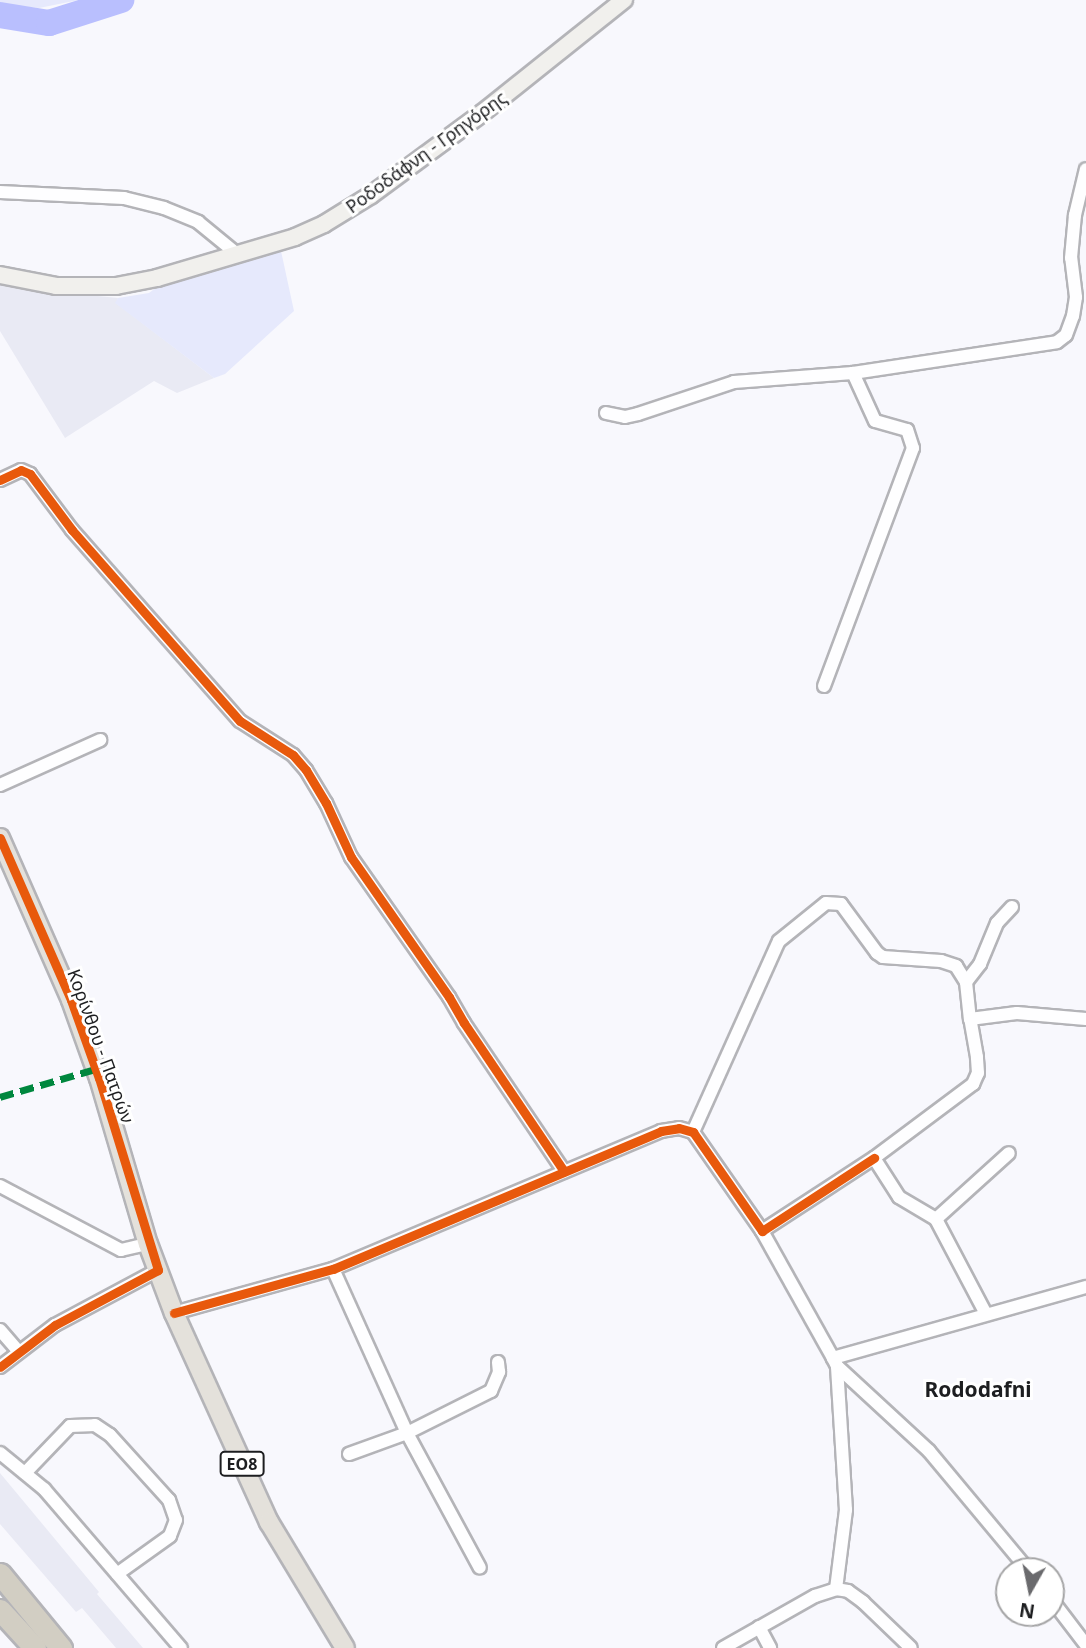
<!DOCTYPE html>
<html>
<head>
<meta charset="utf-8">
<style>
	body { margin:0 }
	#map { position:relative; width:1086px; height:1648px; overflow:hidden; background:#f8f8fd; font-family:"Noto Sans",sans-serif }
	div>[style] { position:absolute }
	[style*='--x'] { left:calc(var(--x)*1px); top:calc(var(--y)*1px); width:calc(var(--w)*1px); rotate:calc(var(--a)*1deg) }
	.built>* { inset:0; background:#e9eaf4 }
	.green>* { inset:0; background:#e6e9fc }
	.river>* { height:26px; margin:-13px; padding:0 13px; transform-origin:13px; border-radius:13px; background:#b9bffe }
	.roads { filter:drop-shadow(2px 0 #b4b4b8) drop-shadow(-2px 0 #b4b4b8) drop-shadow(0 2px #b4b4b8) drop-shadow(0 -2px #b4b4b8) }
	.street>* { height:12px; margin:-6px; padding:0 6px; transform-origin:6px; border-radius:6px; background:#fefeff }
	.secondary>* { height:16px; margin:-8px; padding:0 8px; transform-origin:8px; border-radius:8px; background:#f1f0ed }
	.primary>* { height:18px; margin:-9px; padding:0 9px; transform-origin:9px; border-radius:9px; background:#e4e1db }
	.highway>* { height:21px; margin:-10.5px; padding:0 10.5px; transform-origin:10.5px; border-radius:10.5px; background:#d2cec3 }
	.quiet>* { height:7px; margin-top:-3.5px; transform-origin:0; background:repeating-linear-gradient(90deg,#00873e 0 14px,transparent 0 21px) }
	.cycleway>* { height:9px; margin:-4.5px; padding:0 4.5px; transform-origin:4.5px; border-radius:4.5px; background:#e8590c }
	span { translate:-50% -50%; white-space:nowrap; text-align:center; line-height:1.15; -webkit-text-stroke:6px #fff; paint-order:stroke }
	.shield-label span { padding:2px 5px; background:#fff; border:2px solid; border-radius:5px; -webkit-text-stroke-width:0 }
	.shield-label { font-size:16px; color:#1d1e20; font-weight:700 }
	.street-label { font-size:18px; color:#1d1e20 }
	.quarter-label { font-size:21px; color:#1d1e20; font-weight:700 }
	.north { position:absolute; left:995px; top:1557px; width:70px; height:70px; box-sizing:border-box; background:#fff; border:2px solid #a5a5a6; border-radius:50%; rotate:189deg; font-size:19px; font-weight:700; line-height:28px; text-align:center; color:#1d1e20 }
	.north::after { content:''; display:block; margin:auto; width:24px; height:32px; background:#6a6a6d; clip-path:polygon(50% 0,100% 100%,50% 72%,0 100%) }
</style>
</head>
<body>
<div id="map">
	<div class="built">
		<div style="clip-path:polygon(0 280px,58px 292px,118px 298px,116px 303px,214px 378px,177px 393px,154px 381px,65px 438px,0 331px)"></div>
		<div style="clip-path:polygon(0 1473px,99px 1592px,97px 1594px,143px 1648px,116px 1648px,82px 1608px,76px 1612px,0 1524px)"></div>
	</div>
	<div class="green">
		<div style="clip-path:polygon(0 0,79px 0,39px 8px,0 4px)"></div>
		<div style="clip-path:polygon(281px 251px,294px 311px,225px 374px,214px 378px,115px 303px,118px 298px,149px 293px,165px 281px)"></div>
	</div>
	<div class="river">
		<div style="--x:0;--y:15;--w:50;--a:9.3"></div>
		<div style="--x:49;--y:23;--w:76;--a:-17.7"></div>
	</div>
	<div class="roads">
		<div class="street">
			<div style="--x:0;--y:192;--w:124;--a:2.8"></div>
			<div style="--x:124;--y:198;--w:41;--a:14"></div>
			<div style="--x:164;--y:208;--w:37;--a:22"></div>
			<div style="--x:198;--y:222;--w:50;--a:39.4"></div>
			<div style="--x:606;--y:413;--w:19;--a:12"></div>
			<div style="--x:625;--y:417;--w:13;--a:-13"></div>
			<div style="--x:638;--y:414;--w:101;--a:-18.4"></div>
			<div style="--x:734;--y:382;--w:119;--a:-4.3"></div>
			<div style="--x:853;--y:373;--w:206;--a:-8.6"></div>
			<div style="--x:1057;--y:342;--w:11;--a:-38"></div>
			<div style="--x:1066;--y:335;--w:20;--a:-70"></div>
			<div style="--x:1073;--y:316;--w:19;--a:-81"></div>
			<div style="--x:1076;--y:297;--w:39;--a:-97"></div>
			<div style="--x:1071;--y:258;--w:43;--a:-84.7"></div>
			<div style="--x:1075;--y:215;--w:47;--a:-76.6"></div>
			<div style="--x:0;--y:480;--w:23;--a:-25"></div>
			<div style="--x:21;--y:470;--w:10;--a:24"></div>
			<div style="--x:30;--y:474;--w:70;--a:53.1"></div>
			<div style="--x:72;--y:530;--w:254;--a:48.7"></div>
			<div style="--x:240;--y:721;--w:63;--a:32.7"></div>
			<div style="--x:293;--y:755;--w:20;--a:49"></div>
			<div style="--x:306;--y:770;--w:39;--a:59"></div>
			<div style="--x:326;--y:803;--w:60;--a:65.2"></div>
			<div style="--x:351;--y:857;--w:171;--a:55"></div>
			<div style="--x:449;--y:997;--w:30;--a:60"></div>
			<div style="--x:464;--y:1023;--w:179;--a:56"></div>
			<div style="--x:824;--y:686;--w:254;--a:-69.5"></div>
			<div style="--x:913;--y:448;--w:19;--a:-108"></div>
			<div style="--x:907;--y:430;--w:33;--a:-164"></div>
			<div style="--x:875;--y:421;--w:53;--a:-114.6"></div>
			<div style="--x:0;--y:785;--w:110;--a:-24.2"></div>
			<div style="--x:966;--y:982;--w:23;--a:-52"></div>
			<div style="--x:980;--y:964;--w:44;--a:-67.5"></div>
			<div style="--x:997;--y:923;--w:22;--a:-47"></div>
			<div style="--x:693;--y:1132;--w:209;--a:-65.8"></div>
			<div style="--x:779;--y:941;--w:60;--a:-39"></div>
			<div style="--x:826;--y:903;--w:15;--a:4"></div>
			<div style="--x:841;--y:904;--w:61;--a:53.7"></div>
			<div style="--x:877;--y:953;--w:7;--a:34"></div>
			<div style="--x:883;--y:957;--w:58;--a:3.9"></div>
			<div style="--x:941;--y:961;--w:16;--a:18"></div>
			<div style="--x:956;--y:966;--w:19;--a:58"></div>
			<div style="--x:966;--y:982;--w:37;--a:84"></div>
			<div style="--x:0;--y:1186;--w:137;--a:27.9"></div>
			<div style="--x:121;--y:1250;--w:28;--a:-13"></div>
			<div style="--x:936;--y:1219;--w:98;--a:-42.1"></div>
			<div style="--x:762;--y:1231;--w:145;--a:60.8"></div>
			<div style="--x:333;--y:1269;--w:180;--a:65.7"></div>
			<div style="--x:407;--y:1433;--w:153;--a:61.6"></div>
			<div style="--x:174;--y:1313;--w:165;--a:-15.5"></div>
			<div style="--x:333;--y:1269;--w:356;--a:-22.8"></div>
			<div style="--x:661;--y:1131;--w:18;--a:-9"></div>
			<div style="--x:679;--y:1128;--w:15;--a:16"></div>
			<div style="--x:693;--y:1132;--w:121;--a:55.1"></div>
			<div style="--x:762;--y:1231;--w:134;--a:-33.1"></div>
			<div style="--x:986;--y:1314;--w:107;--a:-117.8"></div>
			<div style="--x:936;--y:1219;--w:43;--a:-149.3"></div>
			<div style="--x:899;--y:1197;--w:46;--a:-122.7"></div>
			<div style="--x:874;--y:1158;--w:124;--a:-36.8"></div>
			<div style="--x:973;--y:1084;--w:12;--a:-66"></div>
			<div style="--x:978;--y:1073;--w:16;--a:-94"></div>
			<div style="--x:977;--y:1057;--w:39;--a:-100"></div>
			<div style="--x:970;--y:1019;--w:47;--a:-7.3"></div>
			<div style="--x:1017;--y:1013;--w:69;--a:5"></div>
			<div style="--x:0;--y:1330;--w:28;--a:49"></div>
			<div style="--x:0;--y:1367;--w:69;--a:-37.4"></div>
			<div style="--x:55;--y:1325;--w:117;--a:-28.1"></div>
			<div style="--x:0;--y:1453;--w:57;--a:39.3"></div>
			<div style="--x:44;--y:1489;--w:210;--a:49.3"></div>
			<div style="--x:349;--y:1454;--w:62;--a:-19.9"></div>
			<div style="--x:407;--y:1433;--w:94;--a:-26.6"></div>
			<div style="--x:491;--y:1391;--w:21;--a:-67"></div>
			<div style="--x:499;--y:1372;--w:10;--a:-96"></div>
			<div style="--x:25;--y:1473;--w:65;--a:-46.2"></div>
			<div style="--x:70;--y:1426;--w:25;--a:-2"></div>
			<div style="--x:95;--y:1425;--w:18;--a:34"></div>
			<div style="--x:110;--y:1435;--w:88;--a:47.8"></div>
			<div style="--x:169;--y:1500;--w:21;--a:71"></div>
			<div style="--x:176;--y:1520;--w:17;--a:111"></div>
			<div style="--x:170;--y:1536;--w:65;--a:144.4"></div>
			<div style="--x:1029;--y:1571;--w:156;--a:-129.8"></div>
			<div style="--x:929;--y:1451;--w:125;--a:-137.3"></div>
			<div style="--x:837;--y:1366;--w:9;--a:-117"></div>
			<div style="--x:833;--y:1358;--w:263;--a:-15.7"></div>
			<div style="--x:836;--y:1589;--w:12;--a:9"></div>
			<div style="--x:848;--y:1591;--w:19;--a:36"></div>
			<div style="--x:863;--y:1602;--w:66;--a:43.8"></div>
			<div style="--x:1051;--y:1599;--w:58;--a:52.7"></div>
			<div style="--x:759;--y:1627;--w:24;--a:62"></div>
			<div style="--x:723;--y:1648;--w:106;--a:-29.5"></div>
			<div style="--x:815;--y:1596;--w:22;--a:-18"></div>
			<div style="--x:836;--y:1589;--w:80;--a:-82.8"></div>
			<div style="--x:846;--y:1510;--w:144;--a:-93.6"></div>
		</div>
		<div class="secondary">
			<div style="--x:0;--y:275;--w:57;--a:11.1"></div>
			<div style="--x:56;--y:286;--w:60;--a:0"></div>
			<div style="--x:116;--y:286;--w:42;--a:-11"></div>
			<div style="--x:157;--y:278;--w:144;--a:-16.5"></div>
			<div style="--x:295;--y:237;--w:32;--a:-24"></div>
			<div style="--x:324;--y:224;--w:55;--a:-31.7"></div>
			<div style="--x:371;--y:195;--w:137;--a:-36.4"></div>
			<div style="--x:481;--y:114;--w:183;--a:-38.6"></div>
		</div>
		<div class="primary">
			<div style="--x:0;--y:838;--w:177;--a:66.3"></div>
			<div style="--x:71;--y:1000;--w:83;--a:70.3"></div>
			<div style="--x:99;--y:1078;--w:173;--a:73.6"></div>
			<div style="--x:148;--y:1244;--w:74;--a:69.4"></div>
			<div style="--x:174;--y:1313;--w:230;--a:65.6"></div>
			<div style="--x:269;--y:1522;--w:147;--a:58.9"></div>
		</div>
		<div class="highway">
			<div style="--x:0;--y:1574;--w:96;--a:50.5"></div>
			<div style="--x:0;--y:1610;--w:52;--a:47.4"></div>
		</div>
	</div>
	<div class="quiet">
		<div style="--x:0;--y:1097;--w:100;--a:-16.3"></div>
	</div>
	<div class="cycleway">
		<div style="--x:0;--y:480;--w:23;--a:-25"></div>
		<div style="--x:21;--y:470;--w:10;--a:24"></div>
		<div style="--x:30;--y:474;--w:70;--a:53.1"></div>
		<div style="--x:72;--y:530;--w:254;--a:48.7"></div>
		<div style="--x:240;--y:721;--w:63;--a:32.7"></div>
		<div style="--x:293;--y:755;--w:20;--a:49"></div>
		<div style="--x:306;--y:770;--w:39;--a:59"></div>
		<div style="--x:326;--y:803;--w:60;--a:65.2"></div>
		<div style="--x:351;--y:857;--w:171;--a:55"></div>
		<div style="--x:449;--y:997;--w:30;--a:60"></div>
		<div style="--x:464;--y:1023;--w:179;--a:56"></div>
		<div style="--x:0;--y:838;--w:177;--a:66.3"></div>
		<div style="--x:71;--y:1000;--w:83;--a:70.3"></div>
		<div style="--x:99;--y:1078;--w:201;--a:72.9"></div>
		<div style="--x:158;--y:1270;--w:117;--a:151.9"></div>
		<div style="--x:55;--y:1325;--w:69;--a:142.6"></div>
		<div style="--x:174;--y:1313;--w:165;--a:-15.5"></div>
		<div style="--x:333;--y:1269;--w:356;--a:-22.8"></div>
		<div style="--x:661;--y:1131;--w:18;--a:-9"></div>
		<div style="--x:679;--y:1128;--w:15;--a:16"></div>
		<div style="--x:693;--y:1132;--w:121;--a:55.1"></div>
		<div style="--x:762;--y:1231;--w:134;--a:-33.1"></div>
	</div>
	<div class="shield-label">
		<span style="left:242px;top:1464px">ΕΟ8</span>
	</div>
	<div class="street-label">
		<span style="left:426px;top:152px;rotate:-36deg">Ροδοδάφνη - Γρηγόρης</span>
		<span style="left:101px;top:1046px;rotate:70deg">Κορίνθου - Πατρών</span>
	</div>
	<div class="quarter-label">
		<span style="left:978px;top:1389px">Rododafni</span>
	</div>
	<div class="north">N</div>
</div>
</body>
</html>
